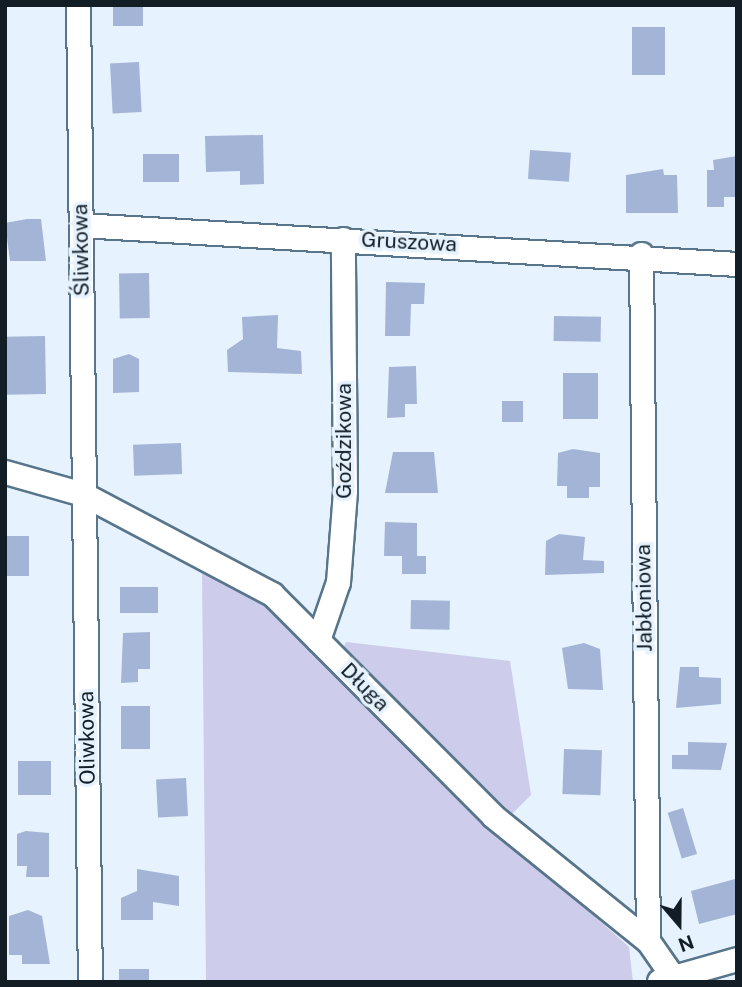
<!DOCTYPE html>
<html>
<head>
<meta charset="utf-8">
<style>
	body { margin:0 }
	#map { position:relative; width:742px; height:987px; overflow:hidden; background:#e6f2fd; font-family:"Public Sans",sans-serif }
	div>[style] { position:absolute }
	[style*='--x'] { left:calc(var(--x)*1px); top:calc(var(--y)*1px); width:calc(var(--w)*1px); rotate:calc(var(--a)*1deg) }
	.green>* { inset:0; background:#cdcceb }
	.building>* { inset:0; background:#a3b4d7; transform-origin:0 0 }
	.roads { filter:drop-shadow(2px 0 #58758b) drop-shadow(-2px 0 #58758b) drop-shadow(0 2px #58758b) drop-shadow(0 -2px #58758b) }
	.minor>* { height:23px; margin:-11.5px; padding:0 11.5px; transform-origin:11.5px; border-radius:11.5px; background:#fff }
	span { translate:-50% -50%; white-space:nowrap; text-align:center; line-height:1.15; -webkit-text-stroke:7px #e6f2fd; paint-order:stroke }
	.street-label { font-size:21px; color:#121d26 }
	.frame { position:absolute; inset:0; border:7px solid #121d26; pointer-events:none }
	.north { position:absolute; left:644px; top:889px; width:70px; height:70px; -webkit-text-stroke:5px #e6f2fd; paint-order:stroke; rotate:160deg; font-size:19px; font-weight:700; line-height:28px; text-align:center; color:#121d26 }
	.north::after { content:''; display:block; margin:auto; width:24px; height:32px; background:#121d26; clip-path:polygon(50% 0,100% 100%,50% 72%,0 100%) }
</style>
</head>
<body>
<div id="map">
	<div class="green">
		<div style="clip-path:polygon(202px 570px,273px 605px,489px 822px,629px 947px,633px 982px,206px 982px)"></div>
		<div style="clip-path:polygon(346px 642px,510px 661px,531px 795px,511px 815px,501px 814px,341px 653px)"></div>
	</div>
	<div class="building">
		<div style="left:113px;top:5px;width:30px;height:21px"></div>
		<div style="left:632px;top:27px;width:33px;height:48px"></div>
		<div style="left:139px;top:62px;width:50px;height:29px;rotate:87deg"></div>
		<div style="clip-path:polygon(263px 135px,264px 184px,240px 185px,240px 171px,206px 172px,205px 136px)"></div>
		<div style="left:530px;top:150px;width:41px;height:29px;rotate:4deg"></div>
		<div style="left:143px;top:154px;width:36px;height:28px"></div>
		<div style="clip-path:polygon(737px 156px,737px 197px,724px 197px,724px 207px,707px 207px,707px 170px,714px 170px,713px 160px)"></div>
		<div style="clip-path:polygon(663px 169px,664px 175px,677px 175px,678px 213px,626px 213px,626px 175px)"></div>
		<div style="clip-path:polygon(27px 219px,41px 219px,46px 261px,10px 261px,5px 223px)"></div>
		<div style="left:149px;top:273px;width:45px;height:30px;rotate:89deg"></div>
		<div style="clip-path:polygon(386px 282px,425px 283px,424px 304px,411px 304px,410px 336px,385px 336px)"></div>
		<div style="clip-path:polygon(278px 315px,277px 348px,301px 351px,302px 374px,228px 372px,227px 350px,243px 339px,242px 317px)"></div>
		<div style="left:554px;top:316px;width:47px;height:25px;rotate:1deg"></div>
		<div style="left:45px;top:336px;width:58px;height:40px;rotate:89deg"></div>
		<div style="clip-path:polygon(129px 354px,139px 359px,139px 392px,113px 393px,113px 359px)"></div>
		<div style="clip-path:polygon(416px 366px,417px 404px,405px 404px,405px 417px,387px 418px,389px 367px)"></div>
		<div style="left:563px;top:373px;width:35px;height:46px"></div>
		<div style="left:502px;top:401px;width:21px;height:21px"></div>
		<div style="left:181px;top:443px;width:31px;height:48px;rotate:88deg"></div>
		<div style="clip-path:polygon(573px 449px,600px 453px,600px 487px,589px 487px,589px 498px,567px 498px,567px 486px,557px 486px,558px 453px)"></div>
		<div style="clip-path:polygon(393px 452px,434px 452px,438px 493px,385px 493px)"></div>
		<div style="clip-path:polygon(385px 522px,417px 523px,417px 556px,426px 556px,426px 574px,402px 574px,402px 556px,384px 556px)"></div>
		<div style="clip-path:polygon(559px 534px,585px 537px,583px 560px,604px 561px,604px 573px,545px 575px,546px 541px)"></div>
		<div style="left:5px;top:536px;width:24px;height:40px"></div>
		<div style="left:120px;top:587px;width:38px;height:26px"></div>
		<div style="left:411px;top:600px;width:39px;height:29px;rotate:1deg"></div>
		<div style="clip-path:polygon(150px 632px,150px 669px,138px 669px,138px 682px,121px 683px,123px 633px)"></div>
		<div style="clip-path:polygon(584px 643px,600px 649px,603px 690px,568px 689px,562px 648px)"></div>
		<div style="clip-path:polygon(680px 667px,699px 667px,699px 677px,721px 678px,721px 704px,676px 708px)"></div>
		<div style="left:121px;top:706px;width:29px;height:43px"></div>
		<div style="clip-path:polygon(688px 742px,727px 743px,721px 770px,672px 769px,672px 755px,688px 755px)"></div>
		<div style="left:564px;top:749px;width:38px;height:45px;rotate:2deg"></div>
		<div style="left:18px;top:761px;width:33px;height:34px"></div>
		<div style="left:186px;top:778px;width:38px;height:30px;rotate:87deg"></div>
		<div style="left:683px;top:808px;width:48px;height:16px;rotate:73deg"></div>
		<div style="clip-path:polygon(26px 831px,49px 833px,49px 877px,26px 877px,27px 866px,17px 866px,17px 834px)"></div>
		<div style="clip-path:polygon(137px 869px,179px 876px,179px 906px,153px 902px,153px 920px,121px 920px,121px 898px,137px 891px)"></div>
		<div style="clip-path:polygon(735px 879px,737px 914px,699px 924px,691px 891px)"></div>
		<div style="clip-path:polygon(28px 910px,42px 916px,50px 964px,22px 964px,22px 955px,9px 955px,9px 916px)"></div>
		<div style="left:149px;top:969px;width:13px;height:30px;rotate:90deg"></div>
	</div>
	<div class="roads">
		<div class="minor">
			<div style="--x:78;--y:5;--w:977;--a:89.3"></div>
			<div style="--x:81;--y:225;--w:657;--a:3.4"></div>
			<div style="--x:641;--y:254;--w:687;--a:89.42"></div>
			<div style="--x:5;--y:472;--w:81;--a:15.8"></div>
			<div style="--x:83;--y:494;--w:214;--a:27.9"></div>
			<div style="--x:272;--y:594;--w:313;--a:45.1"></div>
			<div style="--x:493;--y:816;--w:199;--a:38.9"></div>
			<div style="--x:648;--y:941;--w:44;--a:55.2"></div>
			<div style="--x:318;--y:640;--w:61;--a:-71"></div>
			<div style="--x:338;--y:582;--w:92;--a:-85.6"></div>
			<div style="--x:345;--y:490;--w:251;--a:-90.5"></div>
			<div style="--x:659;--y:981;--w:81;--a:-15.8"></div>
		</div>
	</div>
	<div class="street-label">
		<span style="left:409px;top:242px;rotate:3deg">Gruszowa</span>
		<span style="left:81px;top:250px;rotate:-91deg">Śliwkowa</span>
		<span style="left:344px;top:441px;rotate:-90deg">Goździkowa</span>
		<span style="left:644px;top:598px;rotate:-91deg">Jabłoniowa</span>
		<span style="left:365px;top:687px;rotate:45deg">Długa</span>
		<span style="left:87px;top:738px;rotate:-91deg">Oliwkowa</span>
	</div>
	<div class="frame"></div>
	<div class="north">N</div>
</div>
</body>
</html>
